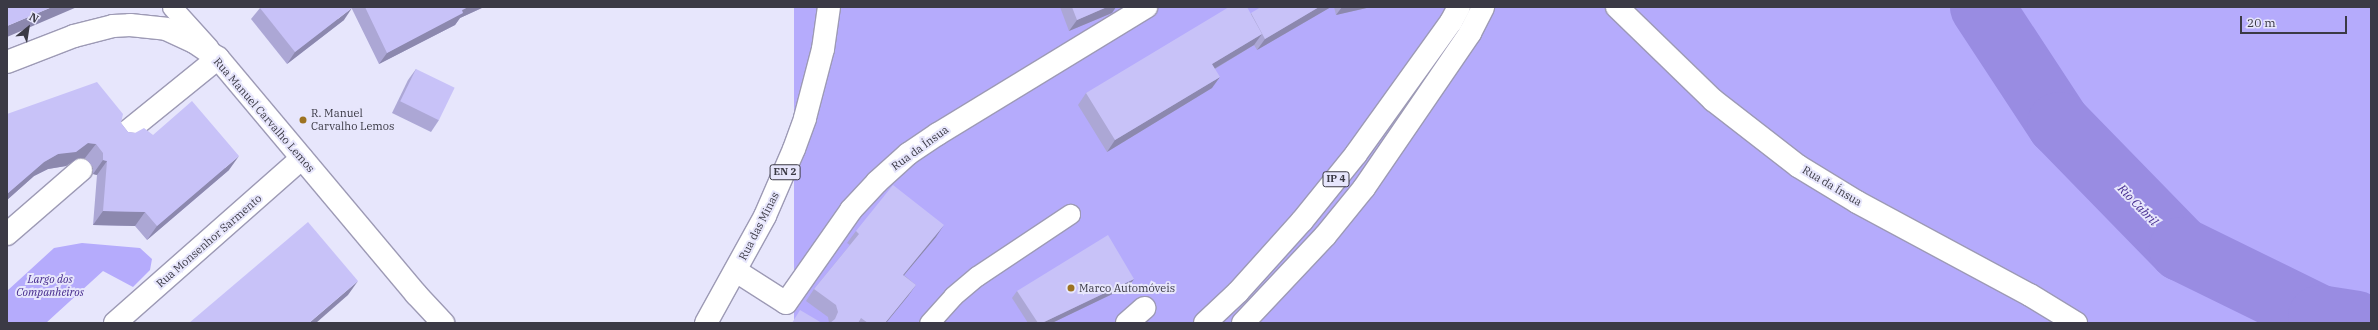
<!DOCTYPE html>
<html>
<head>
<meta charset="utf-8">
<style>
	body { margin:0 }
	#map { position:relative; width:2378px; height:330px; overflow:hidden; background:#e7e6fc; font-family:"IBM Plex Serif",serif }
	div>[style] { position:absolute }
	[style*='--x'] { left:calc(var(--x)*1px); top:calc(var(--y)*1px); width:calc(var(--w)*1px); rotate:calc(var(--a)*1deg) }
	.green>* { inset:0; background:#b5abfc; transform-origin:0 0 }
	.river>* { height:64px; margin:-32px; padding:0 32px; transform-origin:32px; border-radius:32px; background:#998ce2 }
	.roads { filter:drop-shadow(1px 0 #9d9ab5) drop-shadow(-1px 0 #9d9ab5) drop-shadow(0 1px #9d9ab5) drop-shadow(0 -1px #9d9ab5) }
	.service>* { height:19px; margin:-9.5px; padding:0 9.5px; transform-origin:9.5px; border-radius:9.5px; background:#fff }
	.minor>* { height:22px; margin:-11px; padding:0 11px; transform-origin:11px; border-radius:11px; background:#fff }
	.primary>* { height:22px; margin:-11px; padding:0 11px; transform-origin:11px; border-radius:11px; background:#fff }
	.trunk>* { height:22px; margin:-11px; padding:0 11px; transform-origin:11px; border-radius:11px; background:#fff }
	.wall>* { inset:0; background:#aca7d5 }
	.shaded-wall>* { inset:0; background:#8c88ae }
	.building>* { inset:0; background:#c8c2f8; transform-origin:0 0 }
	.dots>* { width:11px; height:11px; translate:-50% -50%; box-sizing:border-box; border:2px solid #e7e6fc; border-radius:50% }
	span { translate:-50% -50%; white-space:nowrap; text-align:center; line-height:1.15; -webkit-text-stroke:4px #e7e6fc; paint-order:stroke }
	.shield-label span { padding:1px 3px; background:#e7e6fc; border:1px solid; border-radius:3px; -webkit-text-stroke-width:0 }
	.shield-label { font-size:10px; color:#3b3a45; font-weight:700 }
	.poi-label { font-size:11px; color:#3b3a45 }
	.left { translate:0 -50%; text-align:left }
	.street-label { font-size:11px; color:#3b3a45 }
	.park-label { font-size:11px; color:#42278a; font-style:italic }
	.water-label { font-size:12px; color:#462c8f; font-style:italic }
	.frame { position:absolute; inset:0; border:8px solid #3b3a45; pointer-events:none }
	.north { position:absolute; left:8px; top:8px; width:40px; height:40px; -webkit-text-stroke:3px #e7e6fc; paint-order:stroke; rotate:30deg; font-size:11px; font-weight:700; line-height:16px; text-align:center; color:#3b3a45 }
	.north::after { content:''; display:block; margin:auto; width:14px; height:18px; background:#3b3a45; clip-path:polygon(50% 0,100% 100%,50% 72%,0 100%) }
	.scale { position:absolute; left:2240px; top:16px; width:107px; height:18px; box-sizing:border-box; border:2px solid #3b3a45; border-top:0; padding-left:5px; font-size:12px; line-height:14px; white-space:nowrap; color:#3b3a45; -webkit-text-stroke:3px #e7e6fc; paint-order:stroke }
</style>
</head>
<body>
<div id="map">
	<div class="green">
		<div style="left:794px;top:7px;width:1577px;height:336px"></div>
		<div style="clip-path:polygon(82px 243px,140px 248px,152px 259px,150px 270px,133px 287px,103px 271px,46px 323px,7px 323px,7px 291px,54px 248px)"></div>
	</div>
	<div class="river">
		<div style="--x:1982;--y:7;--w:140;--a:56.7"></div>
		<div style="--x:2059;--y:124;--w:175;--a:45.7"></div>
		<div style="--x:2181;--y:249;--w:155;--a:26.1"></div>
		<div style="--x:2320;--y:317;--w:36;--a:9"></div>
	</div>
	<div class="roads">
		<div class="service">
			<div style="--x:172;--y:7;--w:55;--a:47.9"></div>
			<div style="--x:929;--y:323;--w:36;--a:-48"></div>
			<div style="--x:953;--y:296;--w:31;--a:-40"></div>
			<div style="--x:977;--y:276;--w:112;--a:-33.7"></div>
		</div>
		<div class="minor">
			<div style="--x:1617;--y:7;--w:134;--a:44.1"></div>
			<div style="--x:1713;--y:100;--w:108;--a:37.8"></div>
			<div style="--x:1798;--y:166;--w:69;--a:31.4"></div>
			<div style="--x:1857;--y:202;--w:196;--a:28.3"></div>
			<div style="--x:2030;--y:295;--w:54;--a:31.3"></div>
			<div style="--x:7;--y:62;--w:72;--a:-21.2"></div>
			<div style="--x:74;--y:36;--w:40;--a:-14.4"></div>
			<div style="--x:113;--y:26;--w:17;--a:-3"></div>
			<div style="--x:130;--y:25;--w:36;--a:6"></div>
			<div style="--x:166;--y:29;--w:31;--a:25"></div>
			<div style="--x:194;--y:42;--w:29;--a:34"></div>
			<div style="--x:218;--y:58;--w:308;--a:50"></div>
			<div style="--x:416;--y:294;--w:40;--a:47"></div>
			<div style="--x:123;--y:135;--w:122;--a:-39"></div>
			<div style="--x:7;--y:234;--w:98;--a:-40.9"></div>
			<div style="--x:736;--y:271;--w:59;--a:32.6"></div>
			<div style="--x:786;--y:303;--w:113;--a:-55"></div>
			<div style="--x:851;--y:210;--w:38;--a:-47"></div>
			<div style="--x:877;--y:182;--w:42;--a:-42.1"></div>
			<div style="--x:908;--y:154;--w:36;--a:-34"></div>
			<div style="--x:938;--y:134;--w:244;--a:-31.4"></div>
			<div style="--x:115;--y:323;--w:249;--a:-41.4"></div>
			<div style="--x:1127;--y:323;--w:23;--a:-41"></div>
		</div>
		<div class="primary">
			<div style="--x:706;--y:323;--w:122;--a:-61.1"></div>
			<div style="--x:765;--y:216;--w:73;--a:-66.6"></div>
			<div style="--x:794;--y:149;--w:33;--a:-70"></div>
			<div style="--x:805;--y:118;--w:71;--a:-75.4"></div>
			<div style="--x:823;--y:49;--w:42;--a:-81.9"></div>
		</div>
		<div class="trunk">
			<div style="--x:1205;--y:323;--w:45;--a:-43.2"></div>
			<div style="--x:1238;--y:292;--w:96;--a:-48"></div>
			<div style="--x:1302;--y:221;--w:86;--a:-51.1"></div>
			<div style="--x:1356;--y:154;--w:163;--a:-54.3"></div>
			<div style="--x:1451;--y:22;--w:17;--a:-62"></div>
			<div style="--x:1243;--y:323;--w:120;--a:-46.7"></div>
			<div style="--x:1325;--y:236;--w:62;--a:-50.9"></div>
			<div style="--x:1364;--y:188;--w:188;--a:-55.6"></div>
			<div style="--x:1470;--y:33;--w:29;--a:-63"></div>
		</div>
	</div>
	<div class="wall">
		<div style="clip-path:polygon(351px 7px,484px 7px,460px 18px,455px 25px,379px 64px)"></div>
		<div style="clip-path:polygon(1060px 7px,1116px 7px,1112px 13px,1069px 31px)"></div>
		<div style="clip-path:polygon(1331px 7px,1257px 50px,1254px 45px,1215px 69px,1212px 88px,1107px 152px,1078px 105px,1086px 93px,1251px 14px,1251px 13px)"></div>
		<div style="clip-path:polygon(1334px 7px,1371px 7px,1336px 15px)"></div>
		<div style="clip-path:polygon(260px 8px,344px 20px,287px 64px,251px 19px)"></div>
		<div style="clip-path:polygon(416px 69px,439px 120px,431px 132px,392px 113px,408px 80px)"></div>
		<div style="clip-path:polygon(7px 114px,121px 123px,128px 132px,153px 135px,229px 170px,147px 240px,135px 226px,93px 225px,97px 175px,93px 174px,93px 167px,85px 158px,78px 158px,66px 166px,48px 169px,34px 176px,7px 200px)"></div>
		<div style="clip-path:polygon(856px 231px,936px 237px,904px 275px,916px 285px,908px 296px,886px 323px,829px 323px,828px 317px,806px 301px,814px 289px,850px 245px,847px 243px)"></div>
		<div style="clip-path:polygon(1129px 286px,1052px 323px,1028px 323px,1012px 298px,1017px 291px)"></div>
	</div>
	<div class="shaded-wall">
		<div style="clip-path:polygon(52px 7px,77px 7px,7px 37px,7px 26px)"></div>
		<div style="clip-path:polygon(468px 7px,484px 7px,460px 18px,455px 25px,379px 64px,387px 53px)"></div>
		<div style="clip-path:polygon(1107px 7px,1116px 7px,1112px 13px,1069px 31px,1077px 20px)"></div>
		<div style="clip-path:polygon(1319px 7px,1331px 7px,1257px 50px,1265px 39px)"></div>
		<div style="clip-path:polygon(1342px 7px,1371px 7px,1336px 15px)"></div>
		<div style="clip-path:polygon(352px 8px,344px 20px,287px 64px,295px 52px)"></div>
		<div style="clip-path:polygon(1262px 34px,1254px 45px,1204px 75px,1212px 64px)"></div>
		<div style="clip-path:polygon(1220px 77px,1212px 88px,1107px 152px,1115px 140px)"></div>
		<div style="clip-path:polygon(88px 143px,96px 144px,85px 158px,78px 158px,66px 166px,48px 169px,34px 176px,7px 200px,7px 194px,44px 162px,58px 154px)"></div>
		<div style="clip-path:polygon(239px 156px,229px 170px,147px 240px,157px 226px)"></div>
		<div style="clip-path:polygon(103px 160px,107px 161px,97px 175px,93px 174px)"></div>
		<div style="clip-path:polygon(103px 211px,145px 212px,135px 226px,93px 225px)"></div>
		<div style="clip-path:polygon(944px 225px,936px 237px,895px 286px,903px 275px)"></div>
		<div style="clip-path:polygon(1134px 279px,1129px 286px,1052px 323px,1042px 323px)"></div>
		<div style="clip-path:polygon(358px 281px,348px 295px,316px 323px,309px 323px)"></div>
		<div style="clip-path:polygon(916px 285px,908px 296px,886px 323px,885px 323px)"></div>
	</div>
	<div class="building">
		<div style="clip-path:polygon(7px 7px,52px 7px,7px 26px)"></div>
		<div style="clip-path:polygon(261px 7px,351px 7px,352px 8px,295px 52px,260px 8px)"></div>
		<div style="clip-path:polygon(365px 7px,468px 7px,462px 10px,463px 13px,387px 53px)"></div>
		<div style="clip-path:polygon(1072px 7px,1107px 7px,1077px 20px)"></div>
		<div style="clip-path:polygon(1229px 7px,1247px 7px,1262px 34px,1212px 64px,1220px 77px,1115px 140px,1086px 93px)"></div>
		<div style="clip-path:polygon(1261px 7px,1319px 7px,1265px 39px,1251px 13px)"></div>
		<div style="left:416px;top:69px;width:43px;height:36px;rotate:26deg"></div>
		<div style="clip-path:polygon(97px 82px,123px 114px,121px 123px,128px 132px,135px 133px,144px 128px,153px 135px,192px 101px,239px 156px,157px 226px,145px 212px,103px 211px,107px 161px,103px 160px,103px 153px,96px 144px,88px 143px,76px 152px,58px 154px,44px 162px,7px 194px,7px 114px)"></div>
		<div style="clip-path:polygon(893px 185px,944px 225px,903px 275px,916px 285px,885px 323px,868px 323px,861px 318px,858px 323px,829px 323px,830px 323px,835px 319px,838px 312px,836px 305px,814px 289px,859px 234px,856px 231px)"></div>
		<div style="clip-path:polygon(308px 222px,358px 281px,309px 323px,189px 323px)"></div>
		<div style="clip-path:polygon(1108px 235px,1134px 279px,1042px 323px,1038px 323px,1017px 291px)"></div>
		<div style="clip-path:polygon(800px 310px,822px 323px,792px 323px)"></div>
	</div>
	<div class="dots">
		<div style="left:303px;top:120px;background:#9d7321"></div>
		<div style="left:1071px;top:288px;background:#9d7321"></div>
	</div>
	<div class="shield-label">
		<span style="left:785px;top:172px">EN 2</span>
		<span style="left:1336px;top:179px">IP 4</span>
	</div>
	<div class="poi-label">
		<span class="left" style="left:311px;top:120px">R. Manuel<br>Carvalho Lemos</span>
		<span class="left" style="left:1079px;top:288px">Marco Automóveis</span>
	</div>
	<div class="street-label">
		<span style="left:264px;top:115px;rotate:49deg">Rua Manuel Carvalho Lemos</span>
		<span style="left:920px;top:148px;rotate:-36deg">Rua da Ínsua</span>
		<span style="left:1832px;top:186px;rotate:31deg">Rua da Ínsua</span>
		<span style="left:759px;top:226px;rotate:-63deg">Rua das Minas</span>
		<span style="left:209px;top:241px;rotate:-41deg">Rua Monsenhor Sarmento</span>
	</div>
	<div class="park-label">
		<span style="left:50px;top:286px">Largo dos<br>Companheiros</span>
	</div>
	<div class="water-label">
		<span style="left:2138px;top:205px;rotate:46deg">Rio Cabril</span>
	</div>
	<div class="frame"></div>
	<div class="north">N</div>
	<div class="scale">20 m</div>
</div>
</body>
</html>
